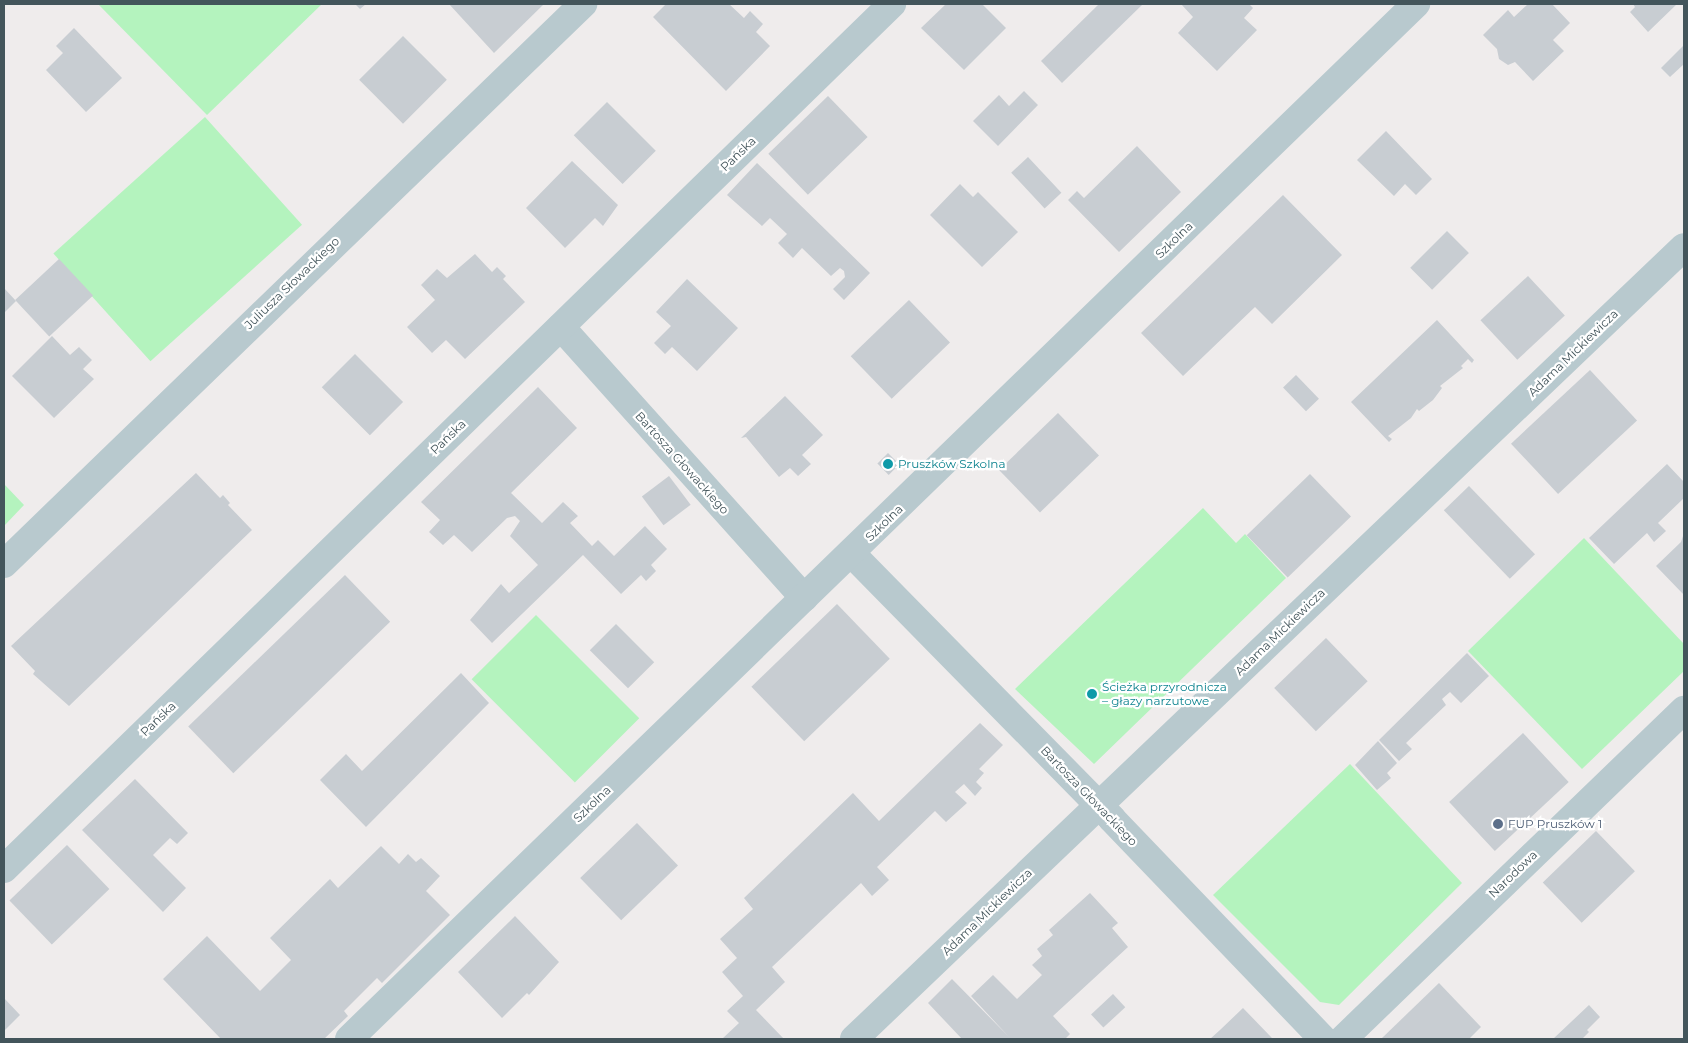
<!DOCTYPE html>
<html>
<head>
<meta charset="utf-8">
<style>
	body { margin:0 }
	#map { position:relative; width:1688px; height:1043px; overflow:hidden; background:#efecec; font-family:Montserrat,sans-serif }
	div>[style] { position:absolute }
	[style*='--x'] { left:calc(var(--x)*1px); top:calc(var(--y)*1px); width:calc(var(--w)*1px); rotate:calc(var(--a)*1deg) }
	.green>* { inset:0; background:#b4f3be; transform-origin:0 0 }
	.building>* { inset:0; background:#c8cdd2; transform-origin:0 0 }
	.minor>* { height:28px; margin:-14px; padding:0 14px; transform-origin:14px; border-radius:14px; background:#b8c9ce }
	.dots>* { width:14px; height:14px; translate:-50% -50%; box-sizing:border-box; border:2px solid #fff; border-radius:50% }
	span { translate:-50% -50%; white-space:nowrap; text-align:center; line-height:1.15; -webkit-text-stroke:4.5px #fff; paint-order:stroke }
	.street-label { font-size:12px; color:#43555b }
	.culture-label { font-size:12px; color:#0d838f }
	.left { translate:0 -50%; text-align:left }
	.service-label { font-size:12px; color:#4e5e75 }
	.frame { position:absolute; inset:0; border:5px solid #43555b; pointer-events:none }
</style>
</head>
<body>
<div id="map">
	<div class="green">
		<div style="clip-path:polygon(98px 4px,322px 4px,207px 115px)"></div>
		<div style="left:205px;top:117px;width:145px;height:204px;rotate:48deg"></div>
		<div style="clip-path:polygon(4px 484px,24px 505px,4px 526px)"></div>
		<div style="clip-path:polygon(1203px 508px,1236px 543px,1245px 534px,1286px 578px,1094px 764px,1015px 689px)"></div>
		<div style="clip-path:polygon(1584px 538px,1684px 644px,1684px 671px,1582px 769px,1468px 651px)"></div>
		<div style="left:536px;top:615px;width:146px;height:91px;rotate:45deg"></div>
		<div style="clip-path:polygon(1350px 764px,1462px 883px,1339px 1005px,1320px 1002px,1213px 895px)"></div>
	</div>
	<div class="building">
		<div style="clip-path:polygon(355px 4px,366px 4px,360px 9px)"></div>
		<div style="clip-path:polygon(449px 4px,544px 4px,494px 53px)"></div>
		<div style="clip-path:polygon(666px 4px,729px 4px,744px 18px,750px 11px,763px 24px,756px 32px,770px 46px,726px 91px,653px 17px)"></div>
		<div style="clip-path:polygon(946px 4px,982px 4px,1006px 28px,964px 70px,921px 28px)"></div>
		<div style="clip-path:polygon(1099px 4px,1143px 4px,1062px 83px,1041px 61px)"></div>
		<div style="clip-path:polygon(1181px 4px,1249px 4px,1253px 8px,1244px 18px,1257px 30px,1217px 71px,1178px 33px,1193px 17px)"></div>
		<div style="clip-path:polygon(1528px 4px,1552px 4px,1570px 23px,1553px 40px,1564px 51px,1533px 81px,1515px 62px,1508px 65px,1499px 59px,1497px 49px,1483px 35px,1508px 10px,1514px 17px)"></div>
		<div style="clip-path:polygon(1633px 4px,1677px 4px,1648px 32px,1630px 12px,1635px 7px)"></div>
		<div style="clip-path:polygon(74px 28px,122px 78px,86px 112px,46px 70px,63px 53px,56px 46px)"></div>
		<div style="left:403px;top:36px;width:62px;height:62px;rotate:45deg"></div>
		<div style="clip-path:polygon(1684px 45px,1684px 64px,1670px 77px,1661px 68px)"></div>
		<div style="clip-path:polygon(1024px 91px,1038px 105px,998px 146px,973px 121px,999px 95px,1009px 106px)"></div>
		<div style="left:828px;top:96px;width:57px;height:83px;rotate:46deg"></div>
		<div style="left:607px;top:102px;width:69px;height:47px;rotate:45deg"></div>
		<div style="clip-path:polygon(1386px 131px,1432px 179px,1416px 195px,1405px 184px,1394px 196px,1357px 160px)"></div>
		<div style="clip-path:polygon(1137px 146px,1181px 192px,1119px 252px,1068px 200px,1077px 191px,1084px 198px)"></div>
		<div style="left:1028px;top:157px;width:49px;height:23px;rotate:47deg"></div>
		<div style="clip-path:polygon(572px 161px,618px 205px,603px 226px,595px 218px,565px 248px,526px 208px)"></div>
		<div style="clip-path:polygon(757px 163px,870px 273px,844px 300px,833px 289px,845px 277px,844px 271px,840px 268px,831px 276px,802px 248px,793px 258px,778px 243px,787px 234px,770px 218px,762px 226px,727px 195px)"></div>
		<div style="clip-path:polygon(960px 184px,973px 197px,978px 192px,1018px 232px,982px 267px,930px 215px)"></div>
		<div style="clip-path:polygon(1283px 195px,1342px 255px,1272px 324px,1255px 307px,1183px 376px,1141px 333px)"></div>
		<div style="left:1447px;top:231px;width:31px;height:52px;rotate:45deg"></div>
		<div style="clip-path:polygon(475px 254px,492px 272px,497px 267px,506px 276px,503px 279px,525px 302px,465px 359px,446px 340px,432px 353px,407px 327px,435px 300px,421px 285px,437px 269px,447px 278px)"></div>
		<div style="left:59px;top:259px;width:50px;height:60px;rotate:47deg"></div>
		<div style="left:1528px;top:276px;width:54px;height:65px;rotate:47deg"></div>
		<div style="clip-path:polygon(687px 279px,738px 328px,697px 371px,672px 347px,665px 354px,654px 343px,671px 326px,656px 312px)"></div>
		<div style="clip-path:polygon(4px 288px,16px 301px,4px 313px)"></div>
		<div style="left:909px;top:300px;width:59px;height:81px;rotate:46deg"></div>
		<div style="clip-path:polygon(1437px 320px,1474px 360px,1472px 363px,1468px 359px,1461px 366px,1463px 368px,1440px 386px,1442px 388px,1433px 400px,1419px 411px,1417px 409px,1411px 418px,1388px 436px,1392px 439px,1389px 442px,1351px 402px)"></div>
		<div style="clip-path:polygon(52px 336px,70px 355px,79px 347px,92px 360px,83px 369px,94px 379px,54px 418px,12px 376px)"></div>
		<div style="left:355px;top:354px;width:68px;height:47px;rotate:45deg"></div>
		<div style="left:1590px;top:370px;width:69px;height:108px;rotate:47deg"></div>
		<div style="left:1296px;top:375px;width:33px;height:18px;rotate:46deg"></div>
		<div style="clip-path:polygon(538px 387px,577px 428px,511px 493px,542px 523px,563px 502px,578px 516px,570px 523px,592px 546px,598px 540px,614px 556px,645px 526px,667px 549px,651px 565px,656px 571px,646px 581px,641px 575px,621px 594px,583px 555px,492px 643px,470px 620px,501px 584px,509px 593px,538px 565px,510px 536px,520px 521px,515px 516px,507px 518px,472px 552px,454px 535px,443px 545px,429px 532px,440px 520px,421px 502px)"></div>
		<div style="clip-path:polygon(785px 396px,823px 435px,802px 455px,811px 464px,798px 476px,790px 468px,779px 477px,746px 437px,741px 438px)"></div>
		<div style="left:1058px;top:413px;width:59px;height:82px;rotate:46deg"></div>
		<div style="left:888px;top:453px;width:16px;height:15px;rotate:45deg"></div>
		<div style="clip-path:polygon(1667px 464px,1684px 482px,1684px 498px,1658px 523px,1666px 531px,1654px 542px,1647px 533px,1614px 564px,1589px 538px)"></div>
		<div style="clip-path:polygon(196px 473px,220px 498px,223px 495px,230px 503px,228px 505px,252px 530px,69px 706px,33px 674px,35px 671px,11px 646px)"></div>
		<div style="left:1310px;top:474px;width:59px;height:88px;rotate:46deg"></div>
		<div style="left:669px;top:476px;width:36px;height:34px;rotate:53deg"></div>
		<div style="left:1469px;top:486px;width:95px;height:35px;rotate:46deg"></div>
		<div style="clip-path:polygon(1684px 533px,1684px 595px,1656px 566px,1681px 542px)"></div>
		<div style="left:345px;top:575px;width:65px;height:218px;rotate:46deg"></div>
		<div style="left:837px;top:604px;width:76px;height:119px;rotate:46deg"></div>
		<div style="left:616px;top:624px;width:54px;height:37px;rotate:45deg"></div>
		<div style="left:1326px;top:638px;width:60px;height:72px;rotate:46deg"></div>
		<div style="clip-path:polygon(1467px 653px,1489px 676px,1461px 703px,1450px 692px,1442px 699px,1446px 705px,1406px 743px,1412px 749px,1399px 761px,1379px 740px)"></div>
		<div style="clip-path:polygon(461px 673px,489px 703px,366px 827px,320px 780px,346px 754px,362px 771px)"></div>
		<div style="clip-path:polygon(980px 723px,1003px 745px,979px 769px,984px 773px,976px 782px,982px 788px,975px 796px,964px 784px,955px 792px,967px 803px,946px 822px,935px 811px,877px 867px,889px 880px,872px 896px,861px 883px,772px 967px,785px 982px,756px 1010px,784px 1039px,722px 1039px,739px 1023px,727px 1011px,743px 996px,722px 972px,737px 958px,720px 939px,753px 909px,744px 898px,853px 793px,879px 821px)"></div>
		<div style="left:1523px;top:733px;width:67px;height:101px;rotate:47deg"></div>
		<div style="clip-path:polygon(1378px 741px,1397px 763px,1387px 773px,1391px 778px,1377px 790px,1355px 765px)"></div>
		<div style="clip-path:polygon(135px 779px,188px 833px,177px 844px,170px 838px,153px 855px,186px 888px,163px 912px,82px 830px)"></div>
		<div style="left:637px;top:823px;width:59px;height:79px;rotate:46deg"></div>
		<div style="left:1596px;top:831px;width:56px;height:74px;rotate:46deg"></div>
		<div style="left:67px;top:845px;width:61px;height:80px;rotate:46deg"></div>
		<div style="clip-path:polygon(381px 846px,399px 864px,408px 854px,416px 862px,421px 858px,440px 876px,426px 891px,450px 915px,382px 983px,377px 978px,344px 1011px,348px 1016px,324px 1039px,221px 1039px,163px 979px,207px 936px,260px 991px,291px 960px,270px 938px,330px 879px,338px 888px)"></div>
		<div style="clip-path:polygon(1090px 893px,1118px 923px,1112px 928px,1128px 947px,1053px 1016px,1070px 1034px,1065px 1039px,962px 1039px,928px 1003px,952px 979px,1009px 1037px,971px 996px,993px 975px,1017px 999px,1042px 975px,1032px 965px,1042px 956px,1037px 949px,1053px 935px,1049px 930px)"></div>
		<div style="clip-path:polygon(515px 916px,559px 962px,529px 995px,527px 993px,502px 1018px,458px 972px)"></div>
		<div style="clip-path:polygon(1439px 983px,1481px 1027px,1469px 1039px,1381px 1039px)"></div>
		<div style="left:1113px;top:994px;width:18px;height:30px;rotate:47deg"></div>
		<div style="clip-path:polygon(4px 998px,20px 1015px,4px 1031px)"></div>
		<div style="clip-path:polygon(1589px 1005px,1600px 1017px,1587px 1030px,1589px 1032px,1582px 1039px,1553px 1039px)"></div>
		<div style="clip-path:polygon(1243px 1008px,1273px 1039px,1210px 1039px,1220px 1030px)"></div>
	</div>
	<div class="minor">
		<div style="--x:561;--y:327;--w:364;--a:48.1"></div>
		<div style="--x:852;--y:554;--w:371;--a:45.5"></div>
		<div style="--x:1112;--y:819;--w:305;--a:46.2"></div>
		<div style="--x:4;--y:564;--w:806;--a:-44.04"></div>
		<div style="--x:4;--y:869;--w:1240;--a:-44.25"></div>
		<div style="--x:349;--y:1039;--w:1487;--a:-44.13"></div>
		<div style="--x:854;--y:1039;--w:1147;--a:-43.66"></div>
		<div style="--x:1343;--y:1039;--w:474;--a:-44"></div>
	</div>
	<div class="dots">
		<div style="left:888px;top:464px;background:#0f9aa8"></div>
		<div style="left:1092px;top:694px;background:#0f9aa8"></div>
		<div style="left:1498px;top:824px;background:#5c6f8a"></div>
	</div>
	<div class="street-label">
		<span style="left:738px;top:154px;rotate:-44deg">Pańska</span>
		<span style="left:1174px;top:240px;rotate:-44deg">Szkolna</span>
		<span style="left:292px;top:283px;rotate:-44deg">Juliusza Słowackiego</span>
		<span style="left:1573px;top:353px;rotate:-44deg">Adama Mickiewicza</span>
		<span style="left:448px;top:437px;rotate:-44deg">Pańska</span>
		<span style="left:682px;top:463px;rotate:48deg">Bartosza Głowackiego</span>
		<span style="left:884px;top:523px;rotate:-44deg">Szkolna</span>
		<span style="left:1280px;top:632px;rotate:-44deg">Adama Mickiewicza</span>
		<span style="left:158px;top:719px;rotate:-44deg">Pańska</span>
		<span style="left:1089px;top:796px;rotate:46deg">Bartosza Głowackiego</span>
		<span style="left:592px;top:804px;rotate:-44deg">Szkolna</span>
		<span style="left:1513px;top:874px;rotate:-44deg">Narodowa</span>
		<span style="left:987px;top:912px;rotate:-44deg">Adama Mickiewicza</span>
	</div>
	<div class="culture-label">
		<span class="left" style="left:898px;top:464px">Pruszków Szkolna</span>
		<span class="left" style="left:1102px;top:694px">Ścieżka przyrodnicza<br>– głazy narzutowe</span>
	</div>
	<div class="service-label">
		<span class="left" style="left:1508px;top:824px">FUP Pruszków 1</span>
	</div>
	<div class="frame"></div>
</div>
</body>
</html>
